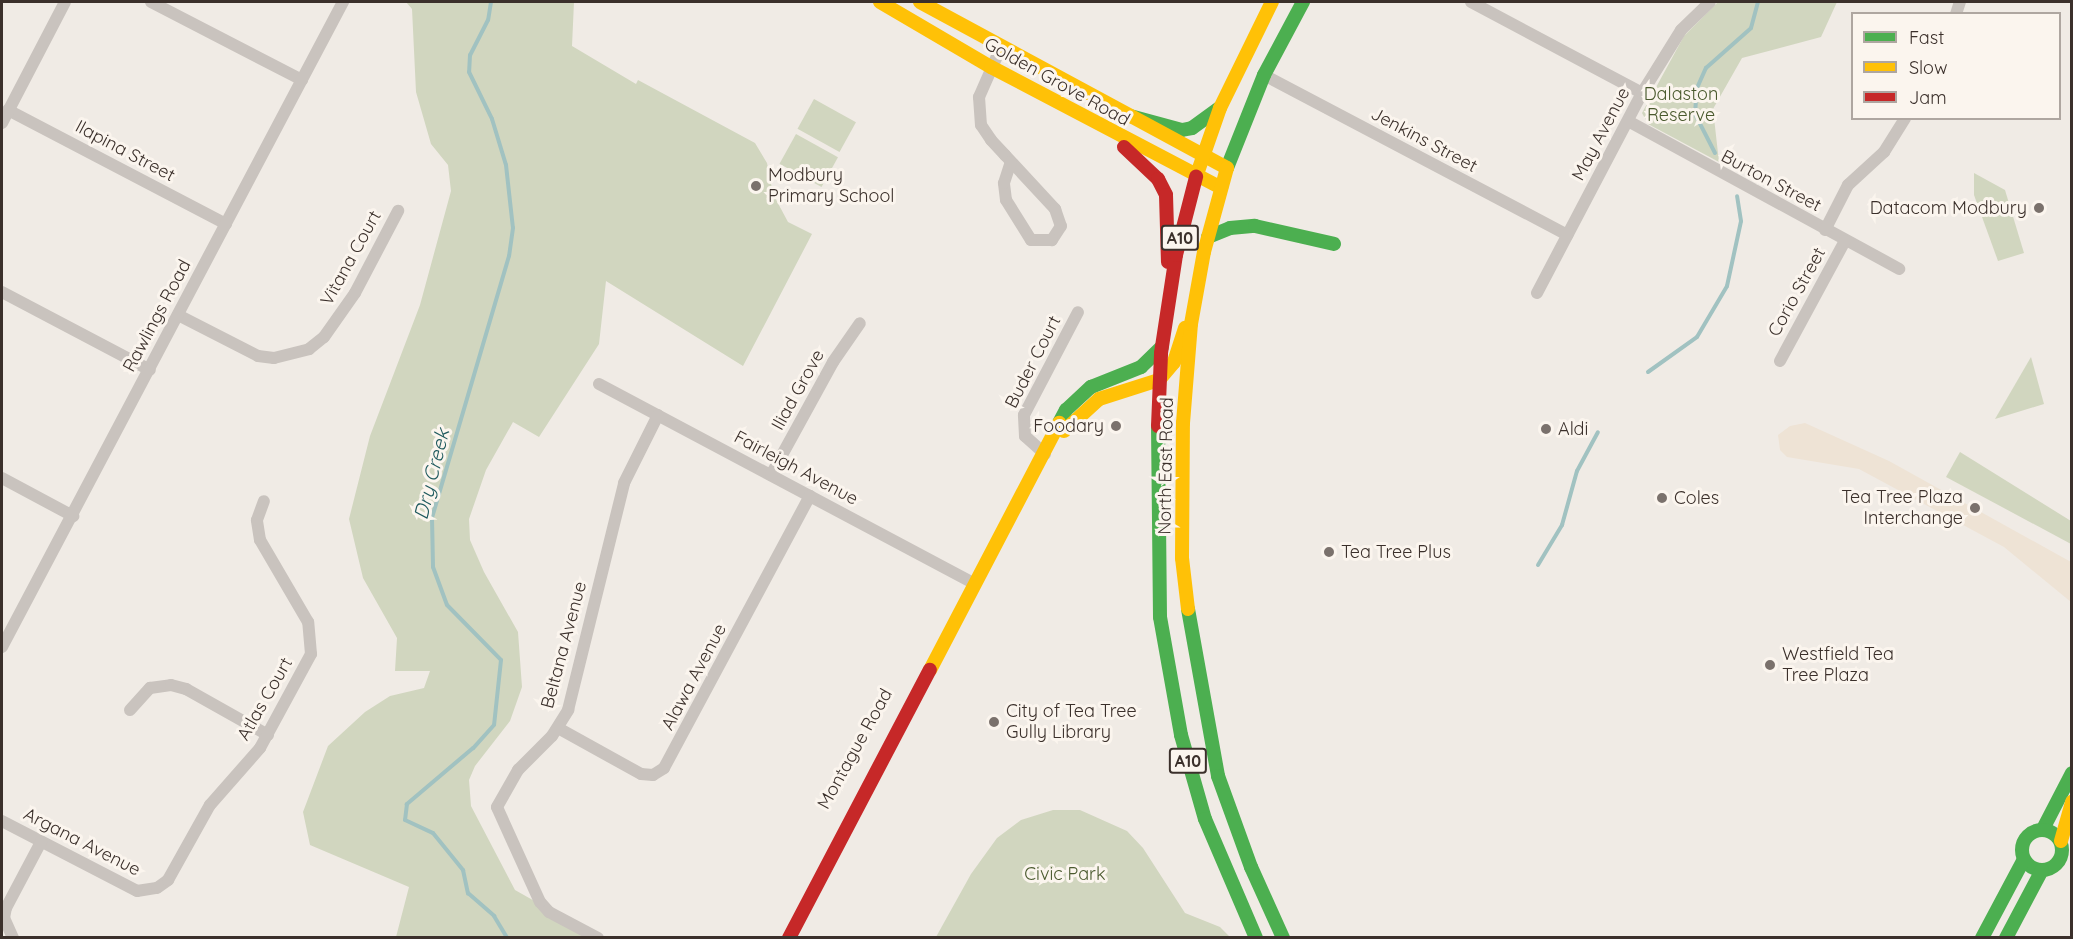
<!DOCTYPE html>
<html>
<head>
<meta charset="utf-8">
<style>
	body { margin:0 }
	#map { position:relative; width:2073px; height:939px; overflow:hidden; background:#f0ebe5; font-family:Quicksand,sans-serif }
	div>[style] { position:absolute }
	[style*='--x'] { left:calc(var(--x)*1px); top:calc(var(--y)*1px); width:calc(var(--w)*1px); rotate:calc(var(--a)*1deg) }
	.green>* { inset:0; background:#d1d6bf; transform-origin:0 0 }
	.plaza>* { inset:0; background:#eee3d5 }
	.stream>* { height:4px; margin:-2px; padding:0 2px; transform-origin:2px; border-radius:2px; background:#a1c2c1 }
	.street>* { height:12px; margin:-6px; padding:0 6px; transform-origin:6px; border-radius:6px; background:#c9c3be }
	.fast>* { height:14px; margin:-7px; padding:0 7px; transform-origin:7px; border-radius:7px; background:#4caf50 }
	.fast>.ring { margin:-7px; padding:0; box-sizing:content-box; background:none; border:14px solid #4caf50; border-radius:50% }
	.slow>* { height:14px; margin:-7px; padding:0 7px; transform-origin:7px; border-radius:7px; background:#ffc107 }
	.jam>* { height:14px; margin:-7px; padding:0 7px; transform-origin:7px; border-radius:7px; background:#c62828 }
	.dots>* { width:16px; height:16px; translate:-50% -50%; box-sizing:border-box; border:3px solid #fbf5ee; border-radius:50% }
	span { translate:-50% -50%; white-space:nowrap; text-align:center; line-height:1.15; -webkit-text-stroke:6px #fbf5ee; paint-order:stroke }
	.shield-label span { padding:2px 4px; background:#fbf5ee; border:2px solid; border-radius:4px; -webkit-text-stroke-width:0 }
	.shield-label { font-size:16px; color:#3b302b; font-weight:700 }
	.street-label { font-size:18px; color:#3b302b }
	.park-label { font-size:18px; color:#4a5a2e }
	.poi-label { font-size:18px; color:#3b302b }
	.left { translate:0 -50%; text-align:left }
	.right { translate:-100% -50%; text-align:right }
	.water-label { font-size:20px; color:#1f5a5e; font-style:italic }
	.frame { position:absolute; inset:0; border:3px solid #3b302b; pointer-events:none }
	.legend { position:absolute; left:1851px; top:12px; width:210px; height:108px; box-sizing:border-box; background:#fbf5ee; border:2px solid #aea6a0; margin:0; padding:8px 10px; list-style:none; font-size:18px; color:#3b302b }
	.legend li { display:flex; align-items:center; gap:12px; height:30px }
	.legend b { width:30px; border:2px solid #aea6a0 }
</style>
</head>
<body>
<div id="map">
	<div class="green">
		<div style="clip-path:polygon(406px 2px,574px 2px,572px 46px,636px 84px,638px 80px,755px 143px,767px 163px,773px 194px,788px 222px,812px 234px,743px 366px,606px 281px,599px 344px,539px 437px,513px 422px,486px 470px,469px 519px,470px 540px,484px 572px,518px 632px,522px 687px,510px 721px,475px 766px,469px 780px,471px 806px,515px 890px,598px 937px,396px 937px,409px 887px,310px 845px,303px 812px,328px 746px,365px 712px,390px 696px,424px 688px,430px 671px,395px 671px,397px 638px,363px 578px,349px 519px,370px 436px,420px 305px,451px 191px,448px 165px,431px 144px,416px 92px,412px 9px)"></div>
		<div style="clip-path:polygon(1718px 2px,1837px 2px,1821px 37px,1742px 58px,1713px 109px,1719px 162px,1648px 124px,1642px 113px,1684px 36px)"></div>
		<div style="left:814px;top:99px;width:48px;height:34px;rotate:29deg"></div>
		<div style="left:796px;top:134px;width:48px;height:34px;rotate:29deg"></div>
		<div style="clip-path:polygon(1974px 173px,2005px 190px,2024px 253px,1998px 261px,1974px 195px)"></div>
		<div style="clip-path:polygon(2031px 357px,2044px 404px,1995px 419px)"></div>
		<div style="clip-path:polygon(1960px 452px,2071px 521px,2071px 544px,1946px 477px)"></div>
		<div style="clip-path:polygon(1053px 810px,1080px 810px,1127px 831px,1143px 848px,1185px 913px,1220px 927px,1230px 937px,936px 937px,971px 874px,997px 838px,1021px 820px)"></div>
	</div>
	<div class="plaza">
		<div style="clip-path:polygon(1805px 423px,1889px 461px,2071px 562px,2071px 602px,2004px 547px,1859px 469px,1787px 457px,1780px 450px,1778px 435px,1790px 426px)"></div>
	</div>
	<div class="stream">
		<div style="--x:491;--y:2;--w:18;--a:99"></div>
		<div style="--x:488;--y:20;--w:39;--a:117"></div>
		<div style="--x:470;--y:55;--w:17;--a:93"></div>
		<div style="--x:469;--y:72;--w:52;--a:63.9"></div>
		<div style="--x:492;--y:119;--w:48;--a:73.1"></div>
		<div style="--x:506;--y:165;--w:63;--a:83.7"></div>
		<div style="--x:513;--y:228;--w:28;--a:98"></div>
		<div style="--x:509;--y:256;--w:273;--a:106.4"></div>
		<div style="--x:432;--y:518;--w:49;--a:88.8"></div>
		<div style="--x:433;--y:567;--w:40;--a:69.8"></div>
		<div style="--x:447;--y:605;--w:77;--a:45.5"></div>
		<div style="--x:501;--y:660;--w:65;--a:96.1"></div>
		<div style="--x:494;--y:725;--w:31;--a:132"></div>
		<div style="--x:473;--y:748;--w:87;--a:139.7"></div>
		<div style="--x:407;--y:804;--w:16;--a:97"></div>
		<div style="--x:405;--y:820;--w:31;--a:25"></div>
		<div style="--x:433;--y:833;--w:48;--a:51"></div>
		<div style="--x:463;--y:870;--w:24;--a:78"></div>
		<div style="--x:468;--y:893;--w:35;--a:41"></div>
		<div style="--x:494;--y:916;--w:26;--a:59"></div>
		<div style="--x:1715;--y:153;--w:44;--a:-117.1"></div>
		<div style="--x:1695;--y:114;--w:26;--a:-86"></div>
		<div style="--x:1697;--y:88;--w:22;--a:-66"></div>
		<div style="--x:1706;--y:68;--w:60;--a:-41.6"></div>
		<div style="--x:1751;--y:28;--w:27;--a:-75"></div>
		<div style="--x:1648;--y:372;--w:60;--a:-35.5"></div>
		<div style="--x:1697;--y:337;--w:59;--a:-59.5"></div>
		<div style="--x:1727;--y:286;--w:66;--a:-77.8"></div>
		<div style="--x:1741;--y:221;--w:25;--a:-99"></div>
		<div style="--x:1538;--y:565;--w:47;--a:-59"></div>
		<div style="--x:1562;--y:525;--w:56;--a:-74.5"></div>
		<div style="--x:1577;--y:471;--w:44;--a:-61.7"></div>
	</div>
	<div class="street">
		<div style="--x:151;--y:2;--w:170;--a:27.3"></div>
		<div style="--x:1471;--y:2;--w:194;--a:28"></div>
		<div style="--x:1956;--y:14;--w:13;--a:-72"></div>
		<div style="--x:1001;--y:47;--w:55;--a:113.7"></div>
		<div style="--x:979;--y:97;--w:28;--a:86"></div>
		<div style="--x:981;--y:125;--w:18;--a:56"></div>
		<div style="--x:991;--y:140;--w:21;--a:47"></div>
		<div style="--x:1005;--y:155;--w:74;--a:47.2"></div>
		<div style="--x:1055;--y:209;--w:18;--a:71"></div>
		<div style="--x:1061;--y:226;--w:17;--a:123"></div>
		<div style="--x:1052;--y:240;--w:21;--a:180"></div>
		<div style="--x:1031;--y:240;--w:47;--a:-122"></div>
		<div style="--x:1006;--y:200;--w:17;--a:-97"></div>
		<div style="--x:1004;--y:183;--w:22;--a:-72"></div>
		<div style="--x:1264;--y:75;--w:343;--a:27.8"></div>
		<div style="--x:8;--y:110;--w:246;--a:27.6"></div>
		<div style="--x:1628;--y:121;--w:309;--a:28.6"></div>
		<div style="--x:2;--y:123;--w:136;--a:-62.5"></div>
		<div style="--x:1825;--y:230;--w:51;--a:-62.9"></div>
		<div style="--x:1848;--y:185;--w:49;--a:-42.5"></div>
		<div style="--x:1884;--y:152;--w:40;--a:-58"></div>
		<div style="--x:2;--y:292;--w:167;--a:27.8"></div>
		<div style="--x:1537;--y:293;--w:226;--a:-62.3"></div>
		<div style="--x:1642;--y:93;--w:74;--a:-58.2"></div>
		<div style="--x:1681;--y:30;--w:40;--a:-44"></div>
		<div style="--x:178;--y:315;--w:90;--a:27.1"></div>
		<div style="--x:258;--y:356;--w:16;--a:7"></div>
		<div style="--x:274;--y:358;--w:36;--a:-14"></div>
		<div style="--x:309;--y:349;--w:19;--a:-39"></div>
		<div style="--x:324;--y:337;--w:54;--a:-54.8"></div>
		<div style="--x:355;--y:293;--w:93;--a:-62.3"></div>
		<div style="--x:1780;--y:361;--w:136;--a:-61.6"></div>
		<div style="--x:599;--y:384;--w:426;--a:28"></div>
		<div style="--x:1045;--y:454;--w:27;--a:-138"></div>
		<div style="--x:1025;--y:436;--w:21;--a:-93"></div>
		<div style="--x:1024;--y:415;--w:116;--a:-62.3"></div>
		<div style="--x:771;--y:475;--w:129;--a:-61.2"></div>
		<div style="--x:833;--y:362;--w:47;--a:-55.3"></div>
		<div style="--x:2;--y:478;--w:81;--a:28.2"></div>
		<div style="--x:2;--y:647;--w:730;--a:-62.14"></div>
		<div style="--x:130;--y:710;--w:30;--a:-48"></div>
		<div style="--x:150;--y:688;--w:21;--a:-8"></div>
		<div style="--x:171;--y:685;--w:16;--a:15"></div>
		<div style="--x:186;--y:689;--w:94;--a:29.3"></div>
		<div style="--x:558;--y:728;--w:95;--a:29"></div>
		<div style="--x:641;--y:774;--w:12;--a:5"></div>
		<div style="--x:653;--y:775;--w:13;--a:-32"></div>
		<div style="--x:664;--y:768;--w:309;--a:-61.8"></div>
		<div style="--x:2;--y:821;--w:152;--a:27.4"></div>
		<div style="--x:137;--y:891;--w:20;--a:-9"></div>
		<div style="--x:157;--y:888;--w:14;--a:-36"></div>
		<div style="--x:168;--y:880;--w:86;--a:-60.8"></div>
		<div style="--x:210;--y:805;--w:76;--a:-48.7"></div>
		<div style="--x:260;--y:748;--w:107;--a:-61.5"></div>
		<div style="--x:311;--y:654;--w:32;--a:-95"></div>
		<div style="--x:308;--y:622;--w:95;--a:-120.3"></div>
		<div style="--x:260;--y:540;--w:20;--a:-99"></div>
		<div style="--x:257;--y:520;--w:20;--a:-70"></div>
		<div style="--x:13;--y:938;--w:22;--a:-114"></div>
		<div style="--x:4;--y:918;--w:10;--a:-79"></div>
		<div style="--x:6;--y:908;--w:75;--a:-62.1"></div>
		<div style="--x:598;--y:938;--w:55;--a:-152"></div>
		<div style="--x:549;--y:912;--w:13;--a:-132"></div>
		<div style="--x:540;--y:902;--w:104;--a:-114.4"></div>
		<div style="--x:497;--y:807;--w:43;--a:-60.4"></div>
		<div style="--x:518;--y:770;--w:48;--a:-45"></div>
		<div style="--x:552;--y:736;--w:31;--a:-58"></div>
		<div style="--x:568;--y:710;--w:234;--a:-76.1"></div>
		<div style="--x:624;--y:483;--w:76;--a:-63.4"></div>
	</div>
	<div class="fast">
		<div style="--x:1119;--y:113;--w:65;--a:15.1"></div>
		<div style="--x:1182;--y:130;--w:10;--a:-11"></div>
		<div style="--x:1192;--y:128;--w:34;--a:-36"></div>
		<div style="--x:1227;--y:168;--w:100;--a:-68.3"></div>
		<div style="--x:1264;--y:75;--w:83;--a:-61.9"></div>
		<div style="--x:1208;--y:237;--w:24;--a:-22"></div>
		<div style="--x:1230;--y:228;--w:25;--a:-5"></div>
		<div style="--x:1255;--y:226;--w:81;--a:12.8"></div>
		<div style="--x:1059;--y:423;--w:15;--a:-62"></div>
		<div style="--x:1066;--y:410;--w:34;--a:-43"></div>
		<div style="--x:1091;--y:387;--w:54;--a:-21.8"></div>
		<div style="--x:1141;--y:367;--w:29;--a:-44"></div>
		<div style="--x:1158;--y:426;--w:191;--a:89.4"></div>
		<div style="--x:1160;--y:617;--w:120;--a:79.9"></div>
		<div style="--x:1181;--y:735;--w:87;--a:74.1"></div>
		<div style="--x:1205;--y:819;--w:129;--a:66.8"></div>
		<div style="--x:1188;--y:609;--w:170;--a:79.8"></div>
		<div style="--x:1218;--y:776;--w:97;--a:70.1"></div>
		<div style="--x:1251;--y:867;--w:78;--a:65.7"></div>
		<div style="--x:2043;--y:829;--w:63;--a:-62.6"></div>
		<div class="ring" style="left:2022px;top:830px;width:26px;height:26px"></div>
		<div style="--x:1982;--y:938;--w:89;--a:-62"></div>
		<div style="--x:2006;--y:938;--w:77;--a:-62.1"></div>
	</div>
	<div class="slow">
		<div style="--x:880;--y:2;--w:129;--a:30.4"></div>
		<div style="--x:991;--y:67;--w:260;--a:27.7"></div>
		<div style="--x:920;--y:2;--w:349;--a:28.4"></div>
		<div style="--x:1196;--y:177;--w:73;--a:-70.8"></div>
		<div style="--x:1220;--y:108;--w:118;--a:-63.9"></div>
		<div style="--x:1064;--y:431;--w:47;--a:-42.4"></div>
		<div style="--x:1099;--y:399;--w:63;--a:-17.6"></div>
		<div style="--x:1159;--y:380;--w:23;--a:-50"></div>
		<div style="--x:1174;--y:362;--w:36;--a:-72"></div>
		<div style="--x:1188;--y:609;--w:51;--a:-96.7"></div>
		<div style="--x:1182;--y:558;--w:135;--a:-89.6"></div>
		<div style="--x:1183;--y:423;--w:99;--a:-85.4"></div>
		<div style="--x:1191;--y:324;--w:73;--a:-79.8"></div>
		<div style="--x:1204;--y:252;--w:87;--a:-74.7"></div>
		<div style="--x:930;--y:670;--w:279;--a:-62.4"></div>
		<div style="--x:2061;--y:841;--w:41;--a:-74.2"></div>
	</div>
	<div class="jam">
		<div style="--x:1124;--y:147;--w:47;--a:43.3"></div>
		<div style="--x:1158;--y:179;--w:18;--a:63"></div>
		<div style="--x:1166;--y:195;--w:67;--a:88.3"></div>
		<div style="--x:1158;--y:426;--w:73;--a:-87.6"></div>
		<div style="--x:1161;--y:353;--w:99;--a:-81.3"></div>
		<div style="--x:1176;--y:255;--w:81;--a:-75.6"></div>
		<div style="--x:789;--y:938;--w:303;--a:-62.3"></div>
	</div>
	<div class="dots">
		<div style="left:756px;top:186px;background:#7a716c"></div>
		<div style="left:2039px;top:208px;background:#7a716c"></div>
		<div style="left:1116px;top:426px;background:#7a716c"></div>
		<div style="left:1546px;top:429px;background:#7a716c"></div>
		<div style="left:1662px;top:498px;background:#7a716c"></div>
		<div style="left:1975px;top:508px;background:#7a716c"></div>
		<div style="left:1329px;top:552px;background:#7a716c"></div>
		<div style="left:1770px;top:665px;background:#7a716c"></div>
		<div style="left:994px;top:722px;background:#7a716c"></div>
	</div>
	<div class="shield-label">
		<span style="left:1180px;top:238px">A10</span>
		<span style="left:1188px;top:761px">A10</span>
	</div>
	<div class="street-label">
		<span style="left:1057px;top:82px;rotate:29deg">Golden Grove Road</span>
		<span style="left:1601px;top:134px;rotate:-62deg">May Avenue</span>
		<span style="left:1424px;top:140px;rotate:28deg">Jenkins Street</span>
		<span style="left:125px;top:151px;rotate:28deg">Ilapina Street</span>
		<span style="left:1771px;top:181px;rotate:28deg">Burton Street</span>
		<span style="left:351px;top:258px;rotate:-61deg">Vitana Court</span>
		<span style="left:1797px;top:292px;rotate:-61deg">Corio Street</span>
		<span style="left:157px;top:316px;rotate:-62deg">Rawlings Road</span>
		<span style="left:1033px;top:362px;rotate:-63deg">Buder Court</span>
		<span style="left:798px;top:390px;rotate:-61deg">Iliad Grove</span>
		<span style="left:1166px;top:466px;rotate:-89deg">North East Road</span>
		<span style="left:796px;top:468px;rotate:28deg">Fairleigh Avenue</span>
		<span style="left:564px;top:645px;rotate:-75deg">Beltana Avenue</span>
		<span style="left:694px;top:677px;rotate:-62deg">Alawa Avenue</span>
		<span style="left:265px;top:699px;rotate:-60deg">Atlas Court</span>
		<span style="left:855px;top:749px;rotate:-61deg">Montague Road</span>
		<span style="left:82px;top:842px;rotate:27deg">Argana Avenue</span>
	</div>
	<div class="park-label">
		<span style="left:1681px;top:105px">Dalaston<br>Reserve</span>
		<span style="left:1065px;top:874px">Civic Park</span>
	</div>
	<div class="poi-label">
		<span class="left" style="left:768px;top:186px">Modbury<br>Primary School</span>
		<span class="right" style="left:2027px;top:208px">Datacom Modbury</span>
		<span class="right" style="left:1104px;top:426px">Foodary</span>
		<span class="left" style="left:1558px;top:429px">Aldi</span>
		<span class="left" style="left:1674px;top:498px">Coles</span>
		<span class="right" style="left:1963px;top:508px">Tea Tree Plaza<br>Interchange</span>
		<span class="left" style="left:1341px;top:552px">Tea Tree Plus</span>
		<span class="left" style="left:1782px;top:665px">Westfield Tea<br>Tree Plaza</span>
		<span class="left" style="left:1006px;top:722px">City of Tea Tree<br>Gully Library</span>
	</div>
	<div class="water-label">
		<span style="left:431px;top:474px;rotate:-76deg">Dry Creek</span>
	</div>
	<div class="frame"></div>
	<ul class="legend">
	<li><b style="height:8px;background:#4caf50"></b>Fast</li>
	<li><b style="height:8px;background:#ffc107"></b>Slow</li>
	<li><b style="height:8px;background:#c62828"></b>Jam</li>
	</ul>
</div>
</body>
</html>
